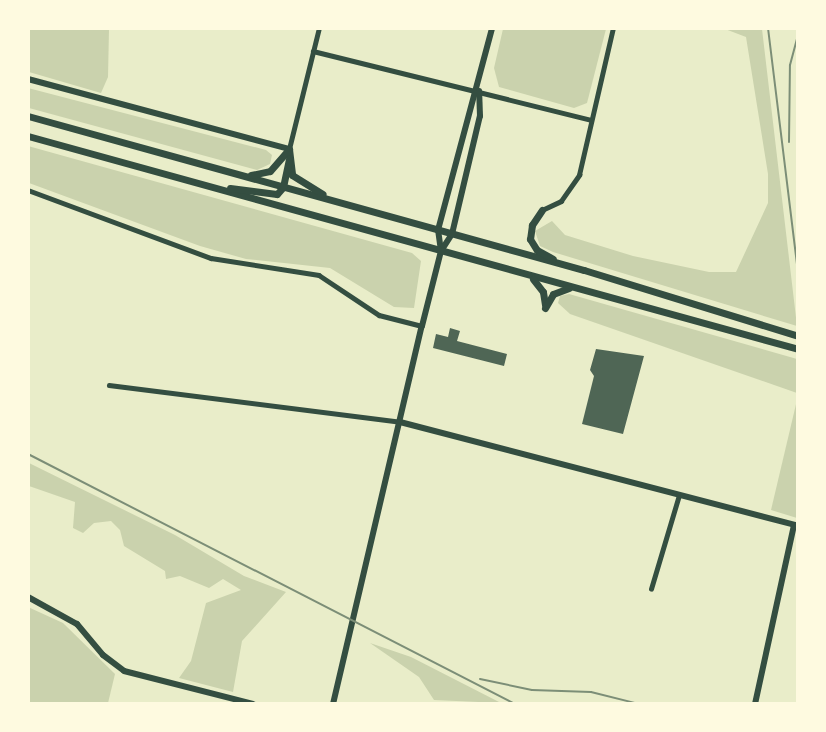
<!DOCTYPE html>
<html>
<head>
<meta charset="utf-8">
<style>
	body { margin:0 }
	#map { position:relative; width:826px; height:732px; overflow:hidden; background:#e9edc9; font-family:"Titillium Web",sans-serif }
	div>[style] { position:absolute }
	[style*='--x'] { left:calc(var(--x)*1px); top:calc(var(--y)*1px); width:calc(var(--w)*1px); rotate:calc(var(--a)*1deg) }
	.green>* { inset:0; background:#cad2ad }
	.building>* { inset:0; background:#4f6655 }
	.minor>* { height:4.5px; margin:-2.25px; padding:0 2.25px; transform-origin:2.25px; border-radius:2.25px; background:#344e41 }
	.tertiary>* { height:6px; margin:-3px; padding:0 3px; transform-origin:3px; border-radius:3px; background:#344e41 }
	.secondary>* { height:7px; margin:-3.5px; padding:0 3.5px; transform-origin:3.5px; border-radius:3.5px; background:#344e41 }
	.rail>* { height:2px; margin:-1px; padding:0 1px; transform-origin:1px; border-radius:1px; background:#7c8e77 }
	span { translate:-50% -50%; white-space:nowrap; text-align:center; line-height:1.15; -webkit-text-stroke:4.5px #fefae0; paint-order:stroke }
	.frame { position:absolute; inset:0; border:30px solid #fefae0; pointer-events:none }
</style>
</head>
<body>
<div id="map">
	<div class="green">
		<div style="clip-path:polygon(28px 29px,109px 29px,108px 77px,101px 93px,29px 72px)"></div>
		<div style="clip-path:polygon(503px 29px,606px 29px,587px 103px,574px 108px,499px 87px,494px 68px)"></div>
		<div style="clip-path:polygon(725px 29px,762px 29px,797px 326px,553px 252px,540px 246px,535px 231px,552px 221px,565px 235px,633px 256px,709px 272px,736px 272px,768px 203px,768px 174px,746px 37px)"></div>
		<div style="clip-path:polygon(28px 88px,266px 150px,272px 155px,270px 164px,257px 170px,29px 108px)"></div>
		<div style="clip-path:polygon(28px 146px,412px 253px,421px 261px,414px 308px,394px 307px,330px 268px,246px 259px,200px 246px,29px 183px)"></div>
		<div style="clip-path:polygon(569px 294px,797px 359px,797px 393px,570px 314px,558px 303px,560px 296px)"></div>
		<div style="clip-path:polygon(797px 400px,797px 518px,771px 510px)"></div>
		<div style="clip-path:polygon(29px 463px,175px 535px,244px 576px,286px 592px,242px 641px,233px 692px,179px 678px,191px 661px,206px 603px,241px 590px,223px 579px,209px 588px,180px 576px,166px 579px,165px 571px,124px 546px,120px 530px,111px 521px,94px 523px,83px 533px,73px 528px,75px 502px,29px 486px)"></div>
		<div style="clip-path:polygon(28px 607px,63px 623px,115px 674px,108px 703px,29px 703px)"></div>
		<div style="clip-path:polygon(370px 643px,411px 657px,501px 703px,434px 700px,419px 677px)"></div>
	</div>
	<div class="building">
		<div style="clip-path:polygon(450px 328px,460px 331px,457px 341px,507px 354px,504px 366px,433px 348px,436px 334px,448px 337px)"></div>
		<div style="clip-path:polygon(596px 349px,644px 356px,623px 434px,582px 424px,594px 376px,590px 370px)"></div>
	</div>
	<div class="minor">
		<div style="--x:313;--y:51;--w:286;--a:13.9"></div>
		<div style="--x:289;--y:149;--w:125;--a:-76.1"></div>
		<div style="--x:28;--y:190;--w:195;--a:20.4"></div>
		<div style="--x:211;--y:258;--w:109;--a:8.9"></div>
		<div style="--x:319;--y:275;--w:72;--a:33.7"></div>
		<div style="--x:379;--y:315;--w:44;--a:14.3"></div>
		<div style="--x:542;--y:210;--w:21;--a:-25"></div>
		<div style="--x:561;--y:201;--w:32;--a:-55"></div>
		<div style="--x:579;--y:175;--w:151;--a:-77"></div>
		<div style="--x:109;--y:385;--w:293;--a:7.2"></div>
		<div style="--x:651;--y:589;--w:98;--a:-73.4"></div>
	</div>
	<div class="tertiary">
		<div style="--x:28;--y:79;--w:270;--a:15"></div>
		<div style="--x:441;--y:251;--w:21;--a:-98"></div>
		<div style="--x:438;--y:230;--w:209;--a:-75"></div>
		<div style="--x:400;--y:422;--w:411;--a:14.6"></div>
		<div style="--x:28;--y:597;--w:56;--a:28.9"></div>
		<div style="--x:77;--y:624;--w:40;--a:50"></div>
		<div style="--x:103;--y:655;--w:26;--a:37"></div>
		<div style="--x:124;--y:671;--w:133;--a:14.3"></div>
		<div style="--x:333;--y:704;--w:388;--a:-76.8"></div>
		<div style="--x:422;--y:326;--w:77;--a:-75.8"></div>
		<div style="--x:441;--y:251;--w:20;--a:-57"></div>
		<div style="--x:452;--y:234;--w:121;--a:-76.7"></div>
		<div style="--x:480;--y:116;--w:25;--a:-92"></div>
		<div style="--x:755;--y:704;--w:183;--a:-77.7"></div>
	</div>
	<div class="secondary">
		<div style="--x:28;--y:116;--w:577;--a:15.48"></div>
		<div style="--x:584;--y:270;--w:224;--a:17.1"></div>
		<div style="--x:28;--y:136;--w:799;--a:15.46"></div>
		<div style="--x:289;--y:149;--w:26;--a:83"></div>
		<div style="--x:292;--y:175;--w:36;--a:32"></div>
		<div style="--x:251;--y:175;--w:19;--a:-12"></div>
		<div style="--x:270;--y:171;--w:29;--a:-49"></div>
		<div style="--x:230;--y:188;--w:47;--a:7.3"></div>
		<div style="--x:277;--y:194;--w:9;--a:-49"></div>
		<div style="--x:283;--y:187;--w:29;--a:-78"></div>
		<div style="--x:542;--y:210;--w:18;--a:124"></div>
		<div style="--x:532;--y:225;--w:14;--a:98"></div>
		<div style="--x:530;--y:239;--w:13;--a:58"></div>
		<div style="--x:537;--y:250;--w:18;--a:29"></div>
		<div style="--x:533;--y:279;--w:16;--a:52"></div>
		<div style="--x:543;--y:292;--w:13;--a:81"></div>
		<div style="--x:545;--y:308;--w:16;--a:-60"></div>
		<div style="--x:553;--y:294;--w:17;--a:-21"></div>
	</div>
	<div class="rail">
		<div style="--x:768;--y:28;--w:245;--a:83"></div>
		<div style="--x:789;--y:142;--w:77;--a:-89.3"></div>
		<div style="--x:790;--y:65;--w:31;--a:-75"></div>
		<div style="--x:28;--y:454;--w:547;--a:27.17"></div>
		<div style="--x:480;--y:679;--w:53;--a:11.9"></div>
		<div style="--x:532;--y:690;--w:59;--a:1.9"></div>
		<div style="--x:591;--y:692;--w:49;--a:14"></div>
	</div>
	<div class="frame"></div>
</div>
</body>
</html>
